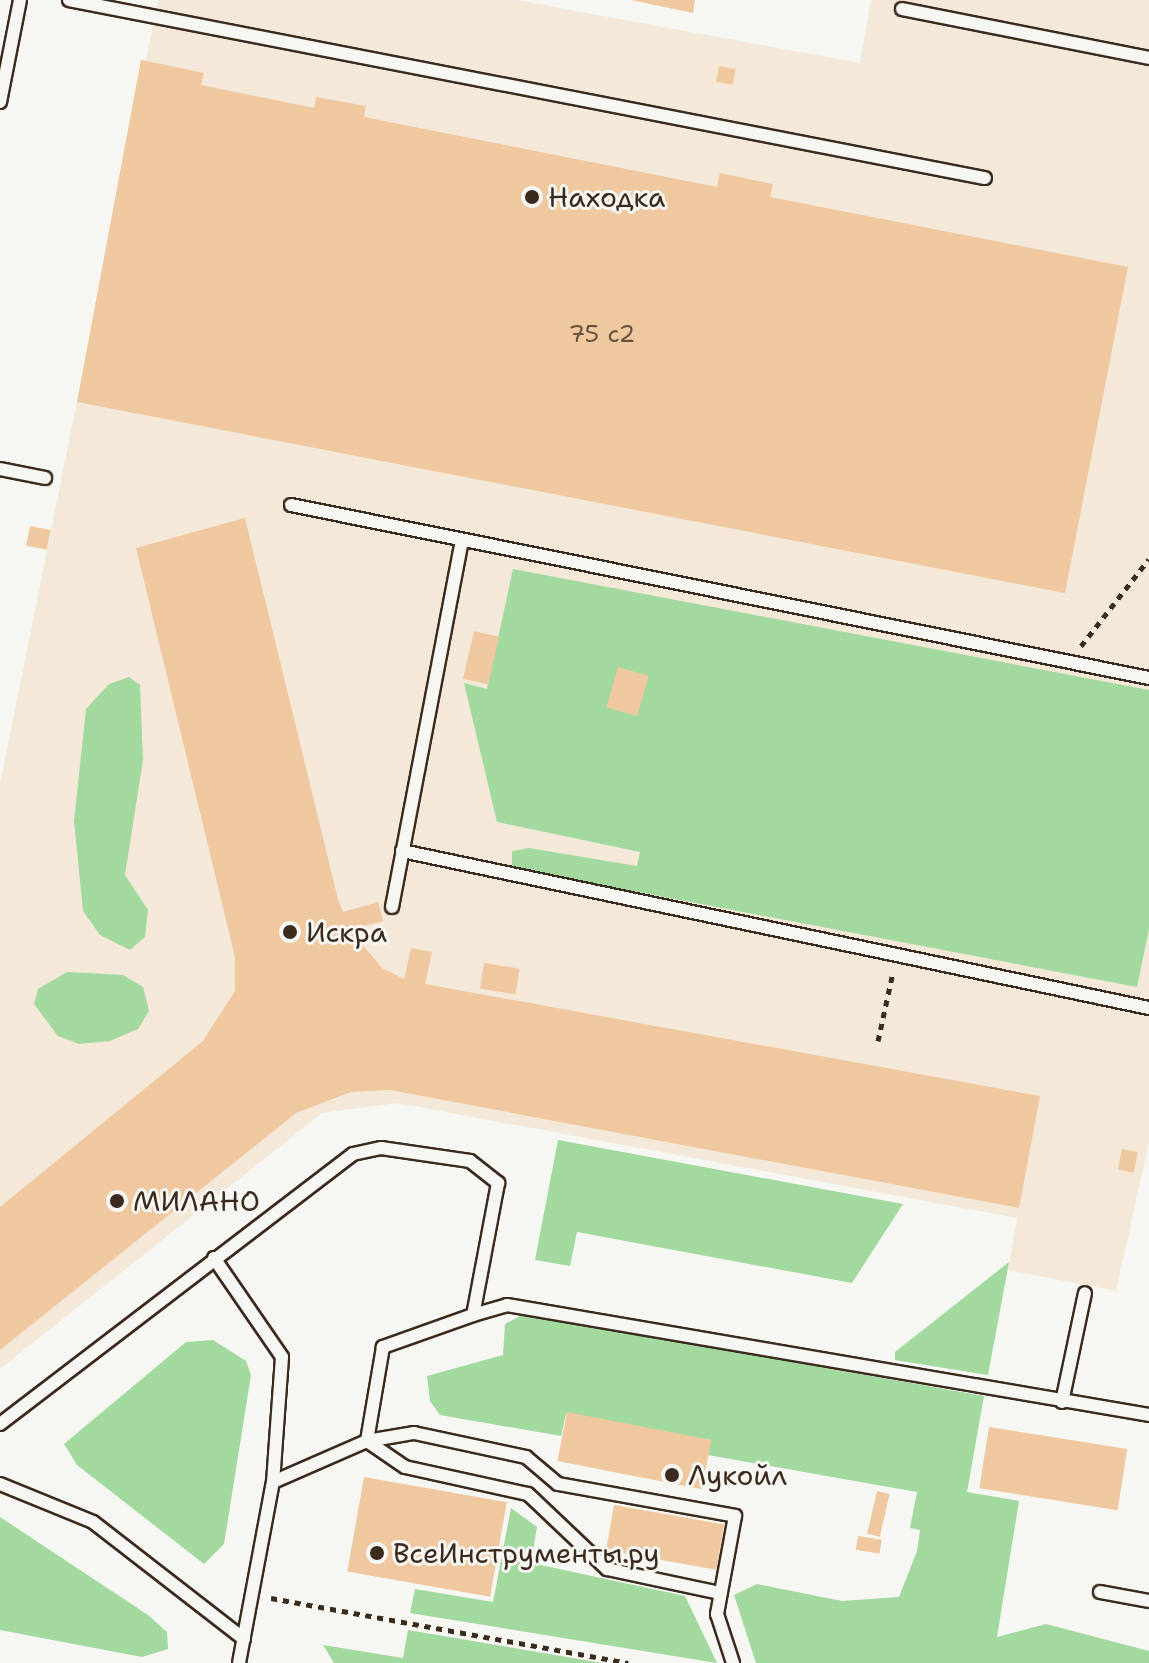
<!DOCTYPE html>
<html>
<head>
<meta charset="utf-8">
<style>
	body { margin:0 }
	#map { position:relative; width:1149px; height:1663px; overflow:hidden; background:#f6f6f2; font-family:"Shantell Sans",sans-serif }
	div>[style] { position:absolute }
	[style*='--x'] { left:calc(var(--x)*1px); top:calc(var(--y)*1px); width:calc(var(--w)*1px); rotate:calc(var(--a)*1deg) }
	.built>* { inset:0; background:#f4e8d9 }
	.green>* { inset:0; background:#a1d99e }
	.building>* { inset:0; background:#efc89f; transform-origin:0 0 }
	.path>* { height:5px; margin-top:-2.5px; transform-origin:0; background:repeating-linear-gradient(90deg,#3b2a1e 0 6px,transparent 0 12px) }
	.roads { filter:drop-shadow(2px 0 #3b2a1e) drop-shadow(-2px 0 #3b2a1e) drop-shadow(0 2px #3b2a1e) drop-shadow(0 -2px #3b2a1e) }
	.lane>* { height:12px; margin:-6px; padding:0 6px; transform-origin:6px; border-radius:6px; background:#f6f6f2 }
	.dots>* { width:22px; height:22px; translate:-50% -50%; box-sizing:border-box; border:4px solid #f6f6f2; border-radius:50% }
	span { translate:-50% -50%; white-space:nowrap; text-align:center; line-height:1.15; -webkit-text-stroke:6px #f6f6f2; paint-order:stroke }
	.number-label { font-size:24px; color:#68523e }
	.number-label span { -webkit-text-stroke-width:0 }
	.poi-label { font-size:28px; color:#3b2a1e }
	.left { translate:0 -50%; text-align:left }
</style>
</head>
<body>
<div id="map">
	<div class="built">
		<div style="clip-path:polygon(158px 0,516px 0,860px 63px,871px 0,1149px 0,1149px 1142px,1116px 1291px,1008px 1270px,1017px 1218px,397px 1103px,322px 1113px,0 1369px,0 784px)"></div>
	</div>
	<div class="green">
		<div style="clip-path:polygon(513px 569px,1149px 690px,1149px 929px,1137px 987px,512px 868px,512px 851px,529px 848px,637px 866px,640px 852px,497px 822px,464px 683px,487px 689px)"></div>
		<div style="clip-path:polygon(129px 677px,140px 685px,143px 760px,125px 875px,148px 910px,145px 937px,130px 950px,100px 935px,83px 911px,74px 821px,86px 709px,109px 684px)"></div>
		<div style="clip-path:polygon(67px 972px,123px 975px,143px 987px,149px 1011px,138px 1029px,110px 1041px,79px 1044px,58px 1036px,34px 1004px,38px 989px)"></div>
		<div style="clip-path:polygon(558px 1140px,903px 1204px,852px 1283px,577px 1232px,570px 1266px,535px 1260px)"></div>
		<div style="clip-path:polygon(1009px 1262px,988px 1375px,895px 1360px,895px 1352px)"></div>
		<div style="clip-path:polygon(524px 1314px,984px 1396px,967px 1492px,1019px 1501px,997px 1637px,1046px 1624px,1149px 1651px,1149px 1663px,756px 1663px,734px 1595px,757px 1584px,842px 1601px,899px 1597px,917px 1551px,920px 1530px,910px 1528px,917px 1492px,708px 1455px,711px 1440px,566px 1414px,561px 1436px,440px 1415px,430px 1401px,427px 1376px,503px 1355px,505px 1324px)"></div>
		<div style="clip-path:polygon(213px 1340px,246px 1361px,251px 1375px,224px 1544px,204px 1564px,77px 1465px,64px 1444px,186px 1342px)"></div>
		<div style="clip-path:polygon(511px 1508px,537px 1527px,531px 1563px,685px 1596px,717px 1663px,410px 1613px,415px 1589px,493px 1602px)"></div>
		<div style="clip-path:polygon(0 1517px,148px 1615px,167px 1632px,168px 1649px,142px 1657px,0 1630px)"></div>
		<div style="clip-path:polygon(408px 1630px,602px 1663px,334px 1663px,323px 1645px,403px 1658px)"></div>
	</div>
	<div class="building">
		<div style="clip-path:polygon(631px 0,695px 0,693px 13px)"></div>
		<div style="clip-path:polygon(141px 60px,204px 73px,201px 85px,314px 108px,316px 97px,366px 106px,364px 117px,717px 187px,720px 173px,773px 184px,770px 197px,1128px 267px,1065px 593px,77px 402px)"></div>
		<div style="left:719px;top:66px;width:17px;height:16px;rotate:10deg"></div>
		<div style="clip-path:polygon(245px 518px,338px 899px,343px 912px,378px 902px,383px 921px,350px 930px,382px 968px,404px 979px,411px 948px,432px 952px,425px 984px,1040px 1096px,1019px 1208px,390px 1090px,351px 1092px,296px 1113px,0 1350px,0 1207px,203px 1041px,235px 991px,235px 957px,136px 548px)"></div>
		<div style="left:30px;top:526px;width:21px;height:20px;rotate:11deg"></div>
		<div style="left:474px;top:631px;width:26px;height:49px;rotate:13deg"></div>
		<div style="left:618px;top:667px;width:32px;height:42px;rotate:16deg"></div>
		<div style="left:484px;top:963px;width:36px;height:26px;rotate:9deg"></div>
		<div style="left:1122px;top:1149px;width:16px;height:21px;rotate:11deg"></div>
		<div style="left:567px;top:1412px;width:147px;height:50px;rotate:11deg"></div>
		<div style="left:989px;top:1427px;width:140px;height:62px;rotate:9deg"></div>
		<div style="left:364px;top:1477px;width:145px;height:96px;rotate:10deg"></div>
		<div style="left:877px;top:1491px;width:13px;height:44px;rotate:13deg"></div>
		<div style="left:614px;top:1505px;width:112px;height:46px;rotate:10deg"></div>
		<div style="left:858px;top:1536px;width:24px;height:14px;rotate:9deg"></div>
	</div>
	<div class="path">
		<div style="--x:1081;--y:646;--w:110;--a:-52"></div>
		<div style="--x:878;--y:1041;--w:71;--a:-77.7"></div>
		<div style="--x:271;--y:1598;--w:363;--a:10.3"></div>
	</div>
	<div class="roads">
		<div class="lane">
			<div style="--x:69;--y:0;--w:933;--a:11"></div>
			<div style="--x:902;--y:9;--w:252;--a:11.2"></div>
			<div style="--x:0;--y:102;--w:104;--a:-78.9"></div>
			<div style="--x:0;--y:469;--w:46;--a:11.3"></div>
			<div style="--x:291;--y:505;--w:875;--a:11.4"></div>
			<div style="--x:402;--y:851;--w:763;--a:11.87"></div>
			<div style="--x:392;--y:907;--w:373;--a:-79.2"></div>
			<div style="--x:214;--y:1258;--w:120;--a:55.5"></div>
			<div style="--x:282;--y:1357;--w:125;--a:94.1"></div>
			<div style="--x:473;--y:1315;--w:35;--a:-16"></div>
			<div style="--x:507;--y:1305;--w:651;--a:9.72"></div>
			<div style="--x:1062;--y:1402;--w:111;--a:-78.1"></div>
			<div style="--x:0;--y:1424;--w:444;--a:-37.4"></div>
			<div style="--x:353;--y:1154;--w:29;--a:-12"></div>
			<div style="--x:381;--y:1148;--w:90;--a:8.3"></div>
			<div style="--x:470;--y:1161;--w:36;--a:38"></div>
			<div style="--x:498;--y:1183;--w:134;--a:100.7"></div>
			<div style="--x:473;--y:1315;--w:96;--a:160.4"></div>
			<div style="--x:383;--y:1347;--w:95;--a:99.7"></div>
			<div style="--x:367;--y:1441;--w:46;--a:34.4"></div>
			<div style="--x:405;--y:1467;--w:126;--a:12.4"></div>
			<div style="--x:528;--y:1494;--w:109;--a:43.5"></div>
			<div style="--x:607;--y:1569;--w:116;--a:12"></div>
			<div style="--x:0;--y:1484;--w:100;--a:22.2"></div>
			<div style="--x:93;--y:1522;--w:191;--a:37.8"></div>
			<div style="--x:1100;--y:1592;--w:50;--a:10.4"></div>
			<div style="--x:239;--y:1663;--w:184;--a:-79.4"></div>
			<div style="--x:273;--y:1482;--w:103;--a:-23.6"></div>
			<div style="--x:367;--y:1441;--w:48;--a:-9.7"></div>
			<div style="--x:414;--y:1433;--w:115;--a:12.1"></div>
			<div style="--x:526;--y:1457;--w:42;--a:40.2"></div>
			<div style="--x:558;--y:1484;--w:180;--a:10.2"></div>
			<div style="--x:735;--y:1516;--w:100;--a:100.4"></div>
			<div style="--x:717;--y:1614;--w:52;--a:71.9"></div>
		</div>
	</div>
	<div class="dots">
		<div style="left:532px;top:197px;background:#3b2a1e"></div>
		<div style="left:290px;top:932px;background:#3b2a1e"></div>
		<div style="left:117px;top:1201px;background:#3b2a1e"></div>
		<div style="left:672px;top:1475px;background:#3b2a1e"></div>
		<div style="left:377px;top:1553px;background:#3b2a1e"></div>
	</div>
	<div class="number-label">
		<span style="left:602px;top:335px">75 c2</span>
	</div>
	<div class="poi-label">
		<span class="left" style="left:548px;top:197px">Находка</span>
		<span class="left" style="left:306px;top:932px">Искра</span>
		<span class="left" style="left:133px;top:1201px">МИЛАНО</span>
		<span class="left" style="left:688px;top:1475px">Лукойл</span>
		<span class="left" style="left:393px;top:1553px">ВсеИнструменты.ру</span>
	</div>
</div>
</body>
</html>
